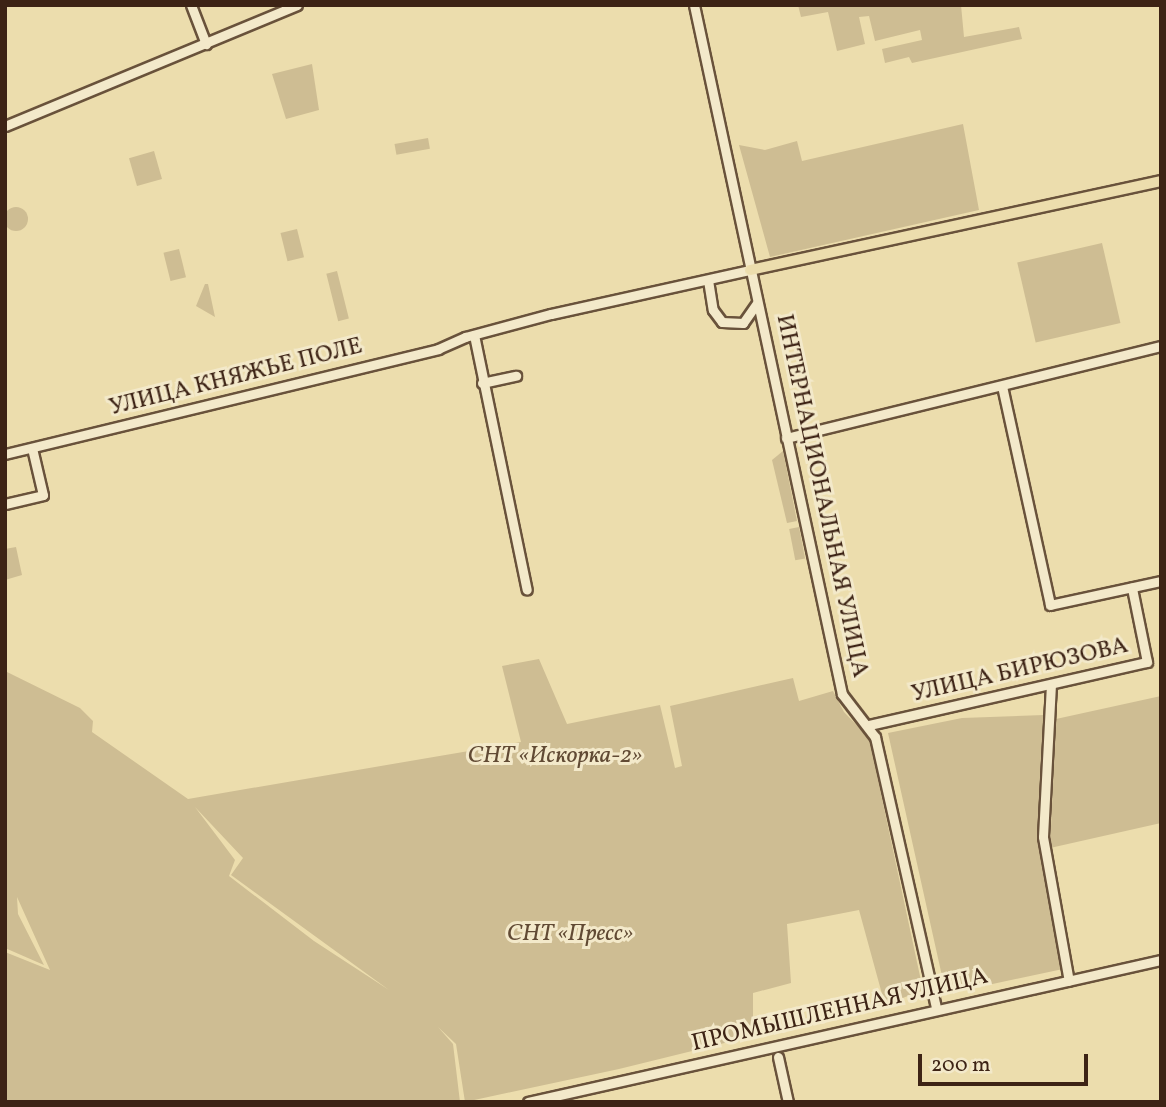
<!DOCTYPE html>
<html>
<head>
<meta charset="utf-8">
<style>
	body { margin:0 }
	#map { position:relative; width:1166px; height:1107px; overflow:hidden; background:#ecddad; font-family:Vollkorn,serif }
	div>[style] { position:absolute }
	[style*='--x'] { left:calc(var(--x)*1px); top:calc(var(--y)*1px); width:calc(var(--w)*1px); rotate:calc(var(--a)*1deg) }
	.green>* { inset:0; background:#cebd93; transform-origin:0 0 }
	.round { border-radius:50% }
	.roads { filter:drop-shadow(2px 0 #69523b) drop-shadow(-2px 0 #69523b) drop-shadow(0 2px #69523b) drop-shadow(0 -2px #69523b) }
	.minor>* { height:9px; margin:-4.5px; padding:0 4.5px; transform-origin:4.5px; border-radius:4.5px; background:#f3e9ca }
	.major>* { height:10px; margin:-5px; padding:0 5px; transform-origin:5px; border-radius:5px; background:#ecddad }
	span { translate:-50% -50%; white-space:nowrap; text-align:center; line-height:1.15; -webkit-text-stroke:6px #f3e9ca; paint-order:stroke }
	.street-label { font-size:24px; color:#3d2315 }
	.park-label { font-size:24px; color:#614a34; font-style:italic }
	.frame { position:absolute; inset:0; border:7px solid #3d2315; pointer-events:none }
	.scale { position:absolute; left:918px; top:1054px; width:170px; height:32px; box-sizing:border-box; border:4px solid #3d2315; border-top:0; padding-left:9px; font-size:21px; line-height:24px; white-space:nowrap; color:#3d2315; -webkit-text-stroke:5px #f3e9ca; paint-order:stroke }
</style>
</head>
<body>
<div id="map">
	<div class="green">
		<div style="clip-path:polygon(798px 5px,961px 5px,964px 37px,1019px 27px,1022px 39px,912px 63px,909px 57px,885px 63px,882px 49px,922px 40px,920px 30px,875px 41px,869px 16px,859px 17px,865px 44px,837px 51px,828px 12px,801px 17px)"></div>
		<div style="clip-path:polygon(312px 64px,319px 110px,286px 119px,272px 74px)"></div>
		<div style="clip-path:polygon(963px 124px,979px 210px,770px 257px,739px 145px,765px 150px,797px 141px,802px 161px)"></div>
		<div style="left:428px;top:138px;width:11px;height:34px;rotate:80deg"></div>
		<div style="left:154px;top:151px;width:29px;height:26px;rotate:74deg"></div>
		<div class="round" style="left:4px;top:207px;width:24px;height:24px"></div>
		<div style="left:297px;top:229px;width:29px;height:17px;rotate:76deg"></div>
		<div style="left:1102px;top:243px;width:82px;height:87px;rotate:77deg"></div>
		<div style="left:179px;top:249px;width:29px;height:16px;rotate:76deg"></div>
		<div style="left:337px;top:271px;width:49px;height:11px;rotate:76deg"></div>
		<div style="clip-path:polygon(205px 284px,208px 284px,215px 317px,196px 306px)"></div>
		<div style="clip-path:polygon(783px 451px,797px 521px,787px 523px,772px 460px)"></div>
		<div style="left:799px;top:527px;width:32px;height:10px;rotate:79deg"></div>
		<div style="clip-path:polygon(16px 547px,22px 575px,5px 580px,5px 549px)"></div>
		<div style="clip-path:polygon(evenodd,539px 659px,567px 724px,660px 705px,675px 768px,682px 766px,670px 706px,793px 678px,799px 701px,833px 691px,844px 712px,869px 738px,923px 990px,885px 1005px,859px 910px,787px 924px,791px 983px,753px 993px,753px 1036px,619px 1069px,465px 1102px,456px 1044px,438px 1027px,453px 1044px,460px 1102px,5px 1102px,5px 952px,50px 970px,17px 897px,18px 914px,44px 965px,5px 948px,5px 671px,80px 708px,93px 721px,92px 732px,188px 799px,521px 742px,502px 666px,539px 659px,195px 807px,243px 858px,231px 875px,389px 990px,314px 941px,229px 876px,235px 860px,195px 807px)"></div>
		<div style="clip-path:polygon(1161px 696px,1161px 823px,1050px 848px,1056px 719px)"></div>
		<div style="clip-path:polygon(1044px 715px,1041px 852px,1063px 969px,946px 994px,888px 733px,962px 718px)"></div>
	</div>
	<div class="roads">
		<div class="minor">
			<div style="--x:191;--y:5;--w:42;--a:69"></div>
			<div style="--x:694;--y:5;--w:705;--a:77.88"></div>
			<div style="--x:842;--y:694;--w:54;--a:52.5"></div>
			<div style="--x:875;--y:737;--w:277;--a:77.3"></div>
			<div style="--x:5;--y:126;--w:316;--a:-22.5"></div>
			<div style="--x:708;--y:280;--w:30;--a:81"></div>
			<div style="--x:713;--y:310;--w:15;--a:53"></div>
			<div style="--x:722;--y:322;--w:21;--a:3"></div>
			<div style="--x:743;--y:323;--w:24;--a:-55"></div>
			<div style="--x:474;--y:335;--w:260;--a:78.3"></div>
			<div style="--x:482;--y:383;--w:35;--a:-12"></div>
			<div style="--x:1002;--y:386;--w:224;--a:77.6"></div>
			<div style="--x:1050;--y:605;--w:114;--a:-12.2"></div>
			<div style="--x:786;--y:438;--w:386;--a:-13.8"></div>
			<div style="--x:5;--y:454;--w:446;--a:-13.6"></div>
			<div style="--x:438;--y:349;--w:30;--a:-24"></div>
			<div style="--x:465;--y:337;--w:89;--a:-15"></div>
			<div style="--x:551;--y:314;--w:204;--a:-12.5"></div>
			<div style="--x:5;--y:504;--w:39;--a:-13"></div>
			<div style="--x:43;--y:495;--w:48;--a:-103.2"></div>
			<div style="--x:1051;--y:684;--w:153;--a:93"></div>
			<div style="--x:1043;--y:837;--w:146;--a:79.8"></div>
			<div style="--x:869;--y:725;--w:285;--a:-12.8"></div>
			<div style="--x:1147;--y:662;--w:76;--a:-101.5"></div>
			<div style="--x:778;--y:1057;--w:46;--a:77.5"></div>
			<div style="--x:528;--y:1102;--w:649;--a:-12.64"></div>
		</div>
		<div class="major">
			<div style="--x:750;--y:270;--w:421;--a:-12.2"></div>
		</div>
	</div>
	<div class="street-label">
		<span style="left:236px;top:378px;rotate:-14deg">УЛИЦА КНЯЖЬЕ ПОЛЕ</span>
		<span style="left:821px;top:496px;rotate:78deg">ИНТЕРНАЦИОНАЛЬНАЯ УЛИЦА</span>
		<span style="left:1020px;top:671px;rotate:-13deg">УЛИЦА БИРЮЗОВА</span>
		<span style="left:840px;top:1011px;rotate:-13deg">ПРОМЫШЛЕННАЯ УЛИЦА</span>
	</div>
	<div class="park-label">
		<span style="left:555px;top:757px">СНТ «Искорка-2»</span>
		<span style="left:570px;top:935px">СНТ «Пресс»</span>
	</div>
	<div class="frame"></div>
	<div class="scale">200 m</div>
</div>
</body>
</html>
